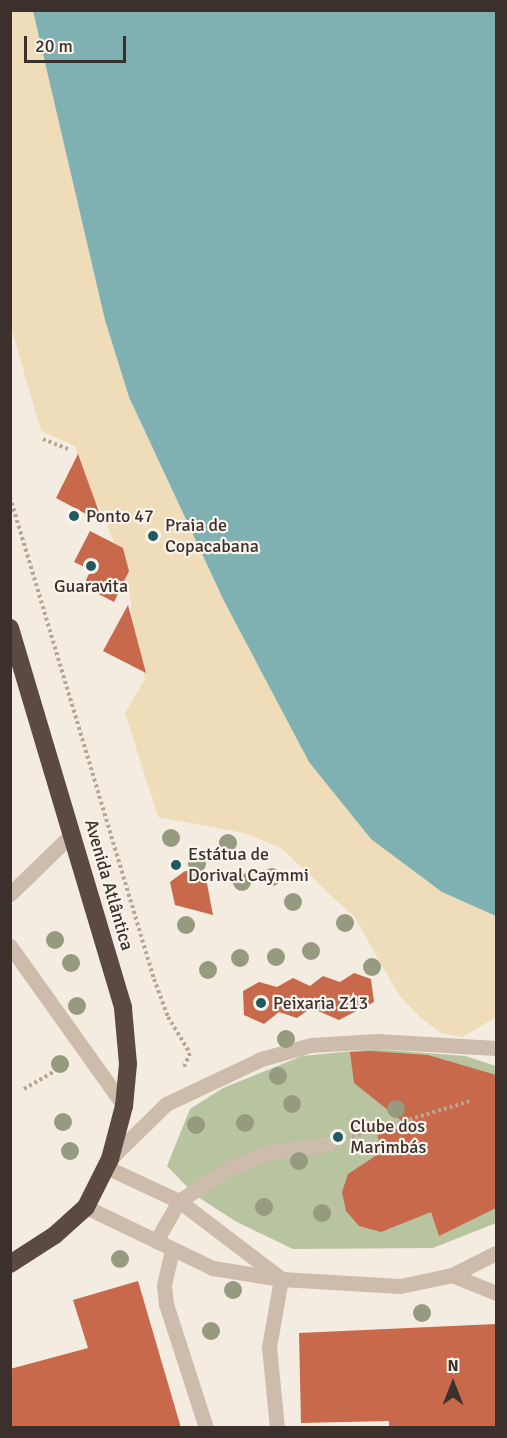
<!DOCTYPE html>
<html>
<head>
<meta charset="utf-8">
<style>
	body { margin:0 }
	#map { position:relative; width:507px; height:1438px; overflow:hidden; background:#f4ebe1; font-family:Signika,sans-serif }
	div>[style] { position:absolute }
	[style*='--x'] { left:calc(var(--x)*1px); top:calc(var(--y)*1px); width:calc(var(--w)*1px); rotate:calc(var(--a)*1deg) }
	.green>* { inset:0; background:#b8c4a0 }
	.sand>* { inset:0; background:#efdcb8 }
	.water>* { inset:0; background:#7fb0b2 }
	.building>* { inset:0; background:#c8694b }
	.path>* { height:4px; margin-top:-2px; transform-origin:0; background:repeating-linear-gradient(90deg,#b9a596 0 3px,transparent 0 6px) }
	.minor>* { height:15px; margin:-7.5px; padding:0 7.5px; transform-origin:7.5px; border-radius:7.5px; background:#cdbbac }
	.highway>* { height:18px; margin:-9px; padding:0 9px; transform-origin:9px; border-radius:9px; background:#5c4a42 }
	.trees>* { width:18px; height:18px; margin:-9px; border-radius:50%; background:#969b7f }
	.dots>* { width:16px; height:16px; translate:-50% -50%; box-sizing:border-box; border:3px solid #fbf5ee; border-radius:50% }
	span { translate:-50% -50%; white-space:nowrap; text-align:center; line-height:1.15; -webkit-text-stroke:4.5px #fbf5ee; paint-order:stroke }
	.poi-label { font-size:18px; color:#3b302b }
	.left { translate:0 -50%; text-align:left }
	.street-label { font-size:18px; color:#3b302b }
	.frame { position:absolute; inset:0; border:12px solid #3b302b; pointer-events:none }
	.north { position:absolute; left:423px; top:1354px; width:60px; height:60px; -webkit-text-stroke:4px #fbf5ee; paint-order:stroke; rotate:0deg; font-size:16px; font-weight:700; line-height:24px; text-align:center; color:#3b302b }
	.north::after { content:''; display:block; margin:auto; width:21px; height:27px; background:#3b302b; clip-path:polygon(50% 0,100% 100%,50% 72%,0 100%) }
	.scale { position:absolute; left:24px; top:36px; width:102px; height:27px; box-sizing:border-box; border:3px solid #3b302b; border-top:0; padding-left:8px; font-size:18px; line-height:21px; white-space:nowrap; color:#3b302b; -webkit-text-stroke:4px #fbf5ee; paint-order:stroke }
</style>
</head>
<body>
<div id="map">
	<div class="green">
		<div style="clip-path:polygon(375px 1049px,465px 1056px,496px 1066px,496px 1223px,433px 1248px,293px 1249px,235px 1221px,195px 1195px,167px 1166px,190px 1109px,223px 1088px,302px 1056px)"></div>
	</div>
	<div class="sand">
		<div style="clip-path:polygon(11px 11px,33px 11px,105px 319px,129px 397px,224px 601px,309px 762px,442px 892px,496px 916px,496px 1017px,463px 1037px,441px 1033px,420px 1017px,399px 995px,355px 918px,281px 848px,244px 833px,158px 817px,125px 713px,145px 679px,132px 635px,131px 602px,122px 563px,101px 510px,88px 493px,75px 446px,41px 431px,11px 327px)"></div>
	</div>
	<div class="water">
		<div style="clip-path:polygon(33px 11px,496px 11px,496px 916px,442px 892px,371px 839px,309px 762px,224px 601px,129px 397px,105px 320px)"></div>
	</div>
	<div class="building">
		<div style="clip-path:polygon(78px 454px,103px 523px,56px 498px)"></div>
		<div style="clip-path:polygon(90px 531px,123px 548px,129px 571px,114px 602px,83px 586px,91px 570px,74px 562px)"></div>
		<div style="clip-path:polygon(128px 605px,146px 673px,103px 651px)"></div>
		<div style="clip-path:polygon(185px 871px,205px 873px,213px 915px,175px 905px,170px 882px)"></div>
		<div style="clip-path:polygon(354px 973px,371px 979px,374px 1002px,339px 1020px,311px 1008px,297px 1018px,279px 1012px,264px 1024px,244px 1015px,243px 991px,259px 982px,277px 987px,293px 978px,310px 986px,323px 976px,340px 982px)"></div>
		<div style="clip-path:polygon(370px 1051px,428px 1055px,496px 1075px,496px 1208px,439px 1236px,431px 1212px,381px 1232px,359px 1226px,346px 1211px,342px 1192px,348px 1174px,383px 1151px,377px 1135px,408px 1126px,354px 1083px,350px 1052px)"></div>
		<div style="clip-path:polygon(138px 1281px,181px 1428px,10px 1428px,10px 1369px,88px 1348px,73px 1300px)"></div>
		<div style="clip-path:polygon(496px 1324px,496px 1428px,389px 1428px,389px 1421px,301px 1423px,299px 1333px)"></div>
	</div>
	<div class="path">
		<div style="--x:43;--y:439;--w:27;--a:22"></div>
		<div style="--x:10;--y:497;--w:503;--a:73.37"></div>
		<div style="--x:154;--y:979;--w:40;--a:69.8"></div>
		<div style="--x:168;--y:1017;--w:42;--a:58.6"></div>
		<div style="--x:190;--y:1053;--w:15;--a:113"></div>
		<div style="--x:24;--y:1089;--w:48;--a:-30.3"></div>
		<div style="--x:352;--y:1137;--w:123;--a:-17"></div>
	</div>
	<div class="minor">
		<div style="--x:10;--y:894;--w:86;--a:-44.1"></div>
		<div style="--x:10;--y:946;--w:196;--a:54.5"></div>
		<div style="--x:110;--y:1159;--w:78;--a:-44.5"></div>
		<div style="--x:166;--y:1104;--w:105;--a:-25.3"></div>
		<div style="--x:261;--y:1059;--w:52;--a:-15.6"></div>
		<div style="--x:311;--y:1045;--w:66;--a:-3.5"></div>
		<div style="--x:377;--y:1041;--w:119;--a:3.4"></div>
		<div style="--x:106;--y:1167;--w:81;--a:25"></div>
		<div style="--x:179;--y:1201;--w:126;--a:37.2"></div>
		<div style="--x:86;--y:1207;--w:141;--a:25.7"></div>
		<div style="--x:213;--y:1268;--w:69;--a:9.2"></div>
		<div style="--x:281;--y:1279;--w:119;--a:3.4"></div>
		<div style="--x:400;--y:1286;--w:53;--a:-11.9"></div>
		<div style="--x:452;--y:1275;--w:49;--a:-26.6"></div>
		<div style="--x:156;--y:1241;--w:46;--a:-60.1"></div>
		<div style="--x:179;--y:1201;--w:60;--a:-33.4"></div>
		<div style="--x:229;--y:1168;--w:44;--a:-21.3"></div>
		<div style="--x:270;--y:1152;--w:59;--a:-7.9"></div>
		<div style="--x:172;--y:1250;--w:36;--a:103"></div>
		<div style="--x:164;--y:1285;--w:19;--a:84"></div>
		<div style="--x:166;--y:1304;--w:130;--a:72.1"></div>
		<div style="--x:452;--y:1275;--w:48;--a:22.2"></div>
		<div style="--x:277;--y:1428;--w:81;--a:-95.6"></div>
		<div style="--x:269;--y:1347;--w:69;--a:-80"></div>
	</div>
	<div class="highway">
		<div style="--x:10;--y:628;--w:396;--a:73.4"></div>
		<div style="--x:123;--y:1008;--w:56;--a:84.9"></div>
		<div style="--x:128;--y:1064;--w:42;--a:95.4"></div>
		<div style="--x:124;--y:1106;--w:55;--a:104.8"></div>
		<div style="--x:110;--y:1159;--w:54;--a:116.6"></div>
		<div style="--x:86;--y:1207;--w:42;--a:137.9"></div>
		<div style="--x:55;--y:1235;--w:54;--a:147.2"></div>
	</div>
	<div class="trees">
		<div style="left:171px;top:838px"></div>
		<div style="left:228px;top:843px"></div>
		<div style="left:197px;top:864px"></div>
		<div style="left:272px;top:877px"></div>
		<div style="left:242px;top:882px"></div>
		<div style="left:293px;top:902px"></div>
		<div style="left:345px;top:923px"></div>
		<div style="left:186px;top:925px"></div>
		<div style="left:55px;top:940px"></div>
		<div style="left:311px;top:951px"></div>
		<div style="left:276px;top:957px"></div>
		<div style="left:240px;top:958px"></div>
		<div style="left:71px;top:963px"></div>
		<div style="left:372px;top:967px"></div>
		<div style="left:208px;top:970px"></div>
		<div style="left:77px;top:1006px"></div>
		<div style="left:286px;top:1039px"></div>
		<div style="left:60px;top:1064px"></div>
		<div style="left:278px;top:1076px"></div>
		<div style="left:292px;top:1104px"></div>
		<div style="left:396px;top:1109px"></div>
		<div style="left:63px;top:1122px"></div>
		<div style="left:245px;top:1123px"></div>
		<div style="left:196px;top:1125px"></div>
		<div style="left:70px;top:1151px"></div>
		<div style="left:299px;top:1161px"></div>
		<div style="left:264px;top:1207px"></div>
		<div style="left:322px;top:1213px"></div>
		<div style="left:120px;top:1259px"></div>
		<div style="left:233px;top:1290px"></div>
		<div style="left:422px;top:1313px"></div>
		<div style="left:211px;top:1331px"></div>
	</div>
	<div class="dots">
		<div style="left:74px;top:516px;background:#1f5a5e"></div>
		<div style="left:153px;top:536px;background:#1f5a5e"></div>
		<div style="left:91px;top:566px;background:#1f5a5e"></div>
		<div style="left:176px;top:865px;background:#1f5a5e"></div>
		<div style="left:261px;top:1003px;background:#1f5a5e"></div>
		<div style="left:338px;top:1137px;background:#1f5a5e"></div>
	</div>
	<div class="poi-label">
		<span class="left" style="left:86px;top:516px">Ponto 47</span>
		<span class="left" style="left:165px;top:536px">Praia de<br>Copacabana</span>
		<span style="left:91px;top:586px">Guaravita</span>
		<span class="left" style="left:188px;top:865px">Estátua de<br>Dorival Caymmi</span>
		<span class="left" style="left:273px;top:1003px">Peixaria Z13</span>
		<span class="left" style="left:350px;top:1137px">Clube dos<br>Marimbás</span>
	</div>
	<div class="street-label">
		<span style="left:109px;top:885px;rotate:74deg">Avenida Atlântica</span>
	</div>
	<div class="frame"></div>
	<div class="north">N</div>
	<div class="scale">20 m</div>
</div>
</body>
</html>
